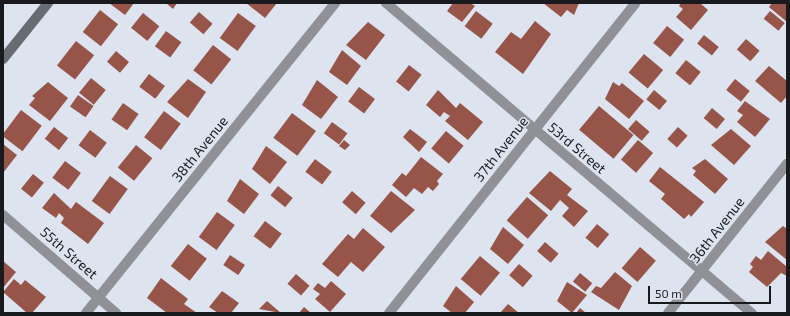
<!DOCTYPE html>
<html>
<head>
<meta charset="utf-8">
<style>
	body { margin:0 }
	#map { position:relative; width:790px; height:316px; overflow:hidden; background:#dde4f0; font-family:"Exo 2",sans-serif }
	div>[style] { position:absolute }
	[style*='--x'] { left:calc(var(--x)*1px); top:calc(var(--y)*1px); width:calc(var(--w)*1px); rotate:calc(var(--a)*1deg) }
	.building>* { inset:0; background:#975449; transform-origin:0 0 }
	.street>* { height:10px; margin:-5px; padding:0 5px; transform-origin:5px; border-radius:5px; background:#8f9197 }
	.secondary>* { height:10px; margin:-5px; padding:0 5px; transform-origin:5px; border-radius:5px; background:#676b72 }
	span { translate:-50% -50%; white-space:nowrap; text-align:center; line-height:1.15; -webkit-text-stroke:3px #dde4f0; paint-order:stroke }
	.street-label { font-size:14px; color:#181a1e }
	.frame { position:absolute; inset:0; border:4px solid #181a1e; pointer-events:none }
	.scale { position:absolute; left:648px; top:286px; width:123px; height:18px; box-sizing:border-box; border:2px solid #181a1e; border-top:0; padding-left:5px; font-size:12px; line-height:14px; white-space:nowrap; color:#181a1e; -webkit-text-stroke:3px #dde4f0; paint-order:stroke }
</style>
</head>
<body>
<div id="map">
	<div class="building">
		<div style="clip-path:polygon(109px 3px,134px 3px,125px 15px)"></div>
		<div style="clip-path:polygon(166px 3px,177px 3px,173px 9px)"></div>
		<div style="clip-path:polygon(246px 3px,277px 3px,265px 18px)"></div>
		<div style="clip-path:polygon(453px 3px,470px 3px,475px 6px,462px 22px,447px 11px)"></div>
		<div style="clip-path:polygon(543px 3px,579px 3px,574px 15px,567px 10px,561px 17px)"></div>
		<div style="clip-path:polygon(681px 3px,700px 3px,708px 10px,691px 30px,676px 17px,683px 9px,679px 6px)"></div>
		<div style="clip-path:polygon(772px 3px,787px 3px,787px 22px,769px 7px)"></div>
		<div style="left:100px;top:10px;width:23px;height:28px;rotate:38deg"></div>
		<div style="left:476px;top:11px;width:21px;height:19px;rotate:37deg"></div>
		<div style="left:770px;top:11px;width:19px;height:10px;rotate:39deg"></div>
		<div style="left:199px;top:12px;width:18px;height:14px;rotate:41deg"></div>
		<div style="left:143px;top:13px;width:21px;height:19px;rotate:39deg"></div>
		<div style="left:238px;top:13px;width:22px;height:31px;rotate:36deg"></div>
		<div style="clip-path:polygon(535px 21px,551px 34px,523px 74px,495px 52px,511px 32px,521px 39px)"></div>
		<div style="clip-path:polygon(368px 22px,385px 35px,366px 60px,346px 45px)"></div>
		<div style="left:667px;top:26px;width:22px;height:22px;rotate:39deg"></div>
		<div style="left:166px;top:31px;width:19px;height:19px;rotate:36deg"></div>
		<div style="left:704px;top:35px;width:19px;height:11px;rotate:39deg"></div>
		<div style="left:746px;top:39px;width:18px;height:14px;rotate:41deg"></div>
		<div style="left:76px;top:41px;width:23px;height:31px;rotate:38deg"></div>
		<div style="left:213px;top:45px;width:23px;height:32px;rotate:38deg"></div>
		<div style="clip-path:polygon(342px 50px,361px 66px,347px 85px,329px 72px)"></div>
		<div style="left:116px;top:51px;width:17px;height:14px;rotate:40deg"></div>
		<div style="left:644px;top:54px;width:25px;height:24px;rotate:40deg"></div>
		<div style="left:686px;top:60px;width:19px;height:17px;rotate:39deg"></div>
		<div style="left:409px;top:65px;width:16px;height:21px;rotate:38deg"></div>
		<div style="clip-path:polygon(769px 66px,787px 81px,787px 96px,781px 103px,755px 81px)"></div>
		<div style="left:149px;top:74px;width:20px;height:16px;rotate:37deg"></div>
		<div style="left:91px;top:78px;width:19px;height:19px;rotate:39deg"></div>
		<div style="clip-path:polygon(188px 79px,206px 92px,188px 118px,167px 102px)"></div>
		<div style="left:735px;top:79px;width:19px;height:14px;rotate:39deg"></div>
		<div style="clip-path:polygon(317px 80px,338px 97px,321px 119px,302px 105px)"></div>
		<div style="clip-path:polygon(48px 82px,68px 98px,50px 121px,29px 105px,35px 98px,32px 96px)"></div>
		<div style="clip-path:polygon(613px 82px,619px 86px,622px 83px,644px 101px,629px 119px,605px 99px)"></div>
		<div style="left:359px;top:87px;width:20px;height:18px;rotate:37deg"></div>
		<div style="clip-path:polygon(438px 90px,456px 108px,460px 103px,483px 122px,468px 140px,445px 121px,450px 116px,444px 112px,440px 117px,426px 105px)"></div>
		<div style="left:654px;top:90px;width:17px;height:12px;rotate:40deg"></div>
		<div style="left:78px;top:95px;width:19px;height:14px;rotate:35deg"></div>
		<div style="clip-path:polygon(745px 101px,770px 119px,755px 137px,737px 122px,743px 115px,737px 111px)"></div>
		<div style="left:123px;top:103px;width:19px;height:20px;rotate:35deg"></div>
		<div style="left:599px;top:106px;width:45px;height:31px;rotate:40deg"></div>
		<div style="left:712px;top:108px;width:17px;height:13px;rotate:40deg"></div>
		<div style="left:21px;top:110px;width:26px;height:32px;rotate:37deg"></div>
		<div style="left:164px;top:111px;width:21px;height:33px;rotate:37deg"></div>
		<div style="left:292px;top:113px;width:30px;height:31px;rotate:37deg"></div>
		<div style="left:636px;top:120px;width:18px;height:12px;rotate:41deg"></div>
		<div style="left:332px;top:122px;width:19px;height:14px;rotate:36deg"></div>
		<div style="left:54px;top:127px;width:18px;height:15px;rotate:38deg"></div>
		<div style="left:678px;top:127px;width:13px;height:16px;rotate:42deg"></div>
		<div style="clip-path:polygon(410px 129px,427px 142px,419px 152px,403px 137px)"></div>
		<div style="clip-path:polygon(731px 129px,751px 146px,734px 165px,711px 145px)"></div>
		<div style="left:90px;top:130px;width:21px;height:19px;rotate:37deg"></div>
		<div style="left:446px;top:131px;width:23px;height:23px;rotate:40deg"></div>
		<div style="clip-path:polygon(344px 140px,350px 145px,345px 150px,339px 146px)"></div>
		<div style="left:638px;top:140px;width:20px;height:26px;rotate:41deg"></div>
		<div style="clip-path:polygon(3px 144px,17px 155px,3px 173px)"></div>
		<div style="left:136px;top:145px;width:21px;height:29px;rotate:39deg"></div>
		<div style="clip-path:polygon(266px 146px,287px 162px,270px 184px,252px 169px)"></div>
		<div style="clip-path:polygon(421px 157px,443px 174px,437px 181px,439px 184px,433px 191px,428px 187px,422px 194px,414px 188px,406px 197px,392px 185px,402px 173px,406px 176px)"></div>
		<div style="left:315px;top:159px;width:21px;height:16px;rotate:37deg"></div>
		<div style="clip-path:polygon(705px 159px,728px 179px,715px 194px,693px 175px,696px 171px,692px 168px)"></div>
		<div style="left:65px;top:161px;width:20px;height:21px;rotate:37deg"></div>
		<div style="clip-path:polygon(660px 167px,704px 202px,691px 217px,689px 214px,684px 219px,661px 199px,665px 194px,649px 181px)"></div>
		<div style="clip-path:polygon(550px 171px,572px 189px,567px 195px,588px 211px,574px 227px,562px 216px,569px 208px,560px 200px,551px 211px,529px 193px)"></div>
		<div style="left:33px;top:174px;width:14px;height:19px;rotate:39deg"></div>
		<div style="left:110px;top:176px;width:22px;height:31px;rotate:36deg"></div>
		<div style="clip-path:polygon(240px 179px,259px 194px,244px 214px,227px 201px)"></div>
		<div style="left:278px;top:186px;width:19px;height:12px;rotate:39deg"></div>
		<div style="left:352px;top:191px;width:18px;height:15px;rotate:41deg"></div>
		<div style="clip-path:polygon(391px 191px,415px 210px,391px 233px,370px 216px)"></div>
		<div style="clip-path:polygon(54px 193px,71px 209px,76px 202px,104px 223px,88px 244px,61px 223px,64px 218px,59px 213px,56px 218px,42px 208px)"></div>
		<div style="left:527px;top:197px;width:28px;height:31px;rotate:41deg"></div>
		<div style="left:217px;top:212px;width:22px;height:31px;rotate:36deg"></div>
		<div style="left:265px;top:221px;width:21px;height:19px;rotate:37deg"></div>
		<div style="left:597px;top:224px;width:16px;height:18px;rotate:40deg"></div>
		<div style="clip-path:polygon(783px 226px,787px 229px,787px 260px,765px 242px)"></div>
		<div style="clip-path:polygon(503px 227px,524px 245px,508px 264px,490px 249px)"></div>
		<div style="clip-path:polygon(363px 228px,385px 247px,363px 272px,351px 262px,338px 277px,322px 264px,348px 234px,354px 239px)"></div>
		<div style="left:545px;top:242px;width:18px;height:12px;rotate:41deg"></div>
		<div style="left:188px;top:244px;width:24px;height:28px;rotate:38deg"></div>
		<div style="left:640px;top:247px;width:21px;height:28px;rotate:41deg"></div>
		<div style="clip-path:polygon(768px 251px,786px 266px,787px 276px,781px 273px,767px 287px,749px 272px,753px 267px,750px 264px,756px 256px,761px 260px)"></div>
		<div style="left:230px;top:255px;width:18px;height:12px;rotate:34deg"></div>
		<div style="left:480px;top:256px;width:26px;height:30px;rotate:40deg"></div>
		<div style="clip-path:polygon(3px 261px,16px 272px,3px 288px)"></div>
		<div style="left:519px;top:264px;width:18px;height:15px;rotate:41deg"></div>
		<div style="clip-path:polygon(615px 272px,632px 286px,619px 310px,591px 292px,596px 286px,601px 288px)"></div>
		<div style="left:580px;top:273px;width:16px;height:11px;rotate:40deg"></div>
		<div style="left:296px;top:274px;width:18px;height:13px;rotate:41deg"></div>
		<div style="clip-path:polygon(161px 278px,188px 299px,184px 304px,197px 313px,167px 313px,147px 298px)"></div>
		<div style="clip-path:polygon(14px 279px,21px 285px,25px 280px,46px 297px,32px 313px,27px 313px,3px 292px)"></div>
		<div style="clip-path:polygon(331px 281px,346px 294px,330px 312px,315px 299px,320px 294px,313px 289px,318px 283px,325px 288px)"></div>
		<div style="clip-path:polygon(567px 282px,587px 295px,572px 313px,557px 301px)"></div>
		<div style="clip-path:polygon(456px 286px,474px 302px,465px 313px,452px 313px,443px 306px)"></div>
		<div style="clip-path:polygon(222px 291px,239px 303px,231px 313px,218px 313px,209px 307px)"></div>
		<div style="clip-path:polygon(267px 301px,281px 313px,259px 309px)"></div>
		<div style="clip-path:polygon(508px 304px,519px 313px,500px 313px)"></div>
		<div style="clip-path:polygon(304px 307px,311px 313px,299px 313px)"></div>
		<div style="clip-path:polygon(580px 308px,586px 313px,576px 313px)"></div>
	</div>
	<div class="street">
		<div style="--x:386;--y:3;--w:480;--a:40.3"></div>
		<div style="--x:3;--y:215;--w:150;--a:40.9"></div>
		<div style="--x:86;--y:313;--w:398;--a:-51.2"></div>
		<div style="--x:389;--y:313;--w:396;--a:-51.5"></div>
		<div style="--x:668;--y:313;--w:191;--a:-51.4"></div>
	</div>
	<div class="secondary">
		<div style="--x:3;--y:59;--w:72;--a:-51.2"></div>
	</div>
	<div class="street-label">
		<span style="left:577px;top:148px;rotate:40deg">53rd Street</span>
		<span style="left:200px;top:149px;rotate:-51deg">38th Avenue</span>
		<span style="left:501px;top:149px;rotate:-52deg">37th Avenue</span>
		<span style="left:717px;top:230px;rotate:-52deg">36th Avenue</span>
		<span style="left:69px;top:253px;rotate:41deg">55th Street</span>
	</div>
	<div class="frame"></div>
	<div class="scale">50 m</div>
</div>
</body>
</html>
